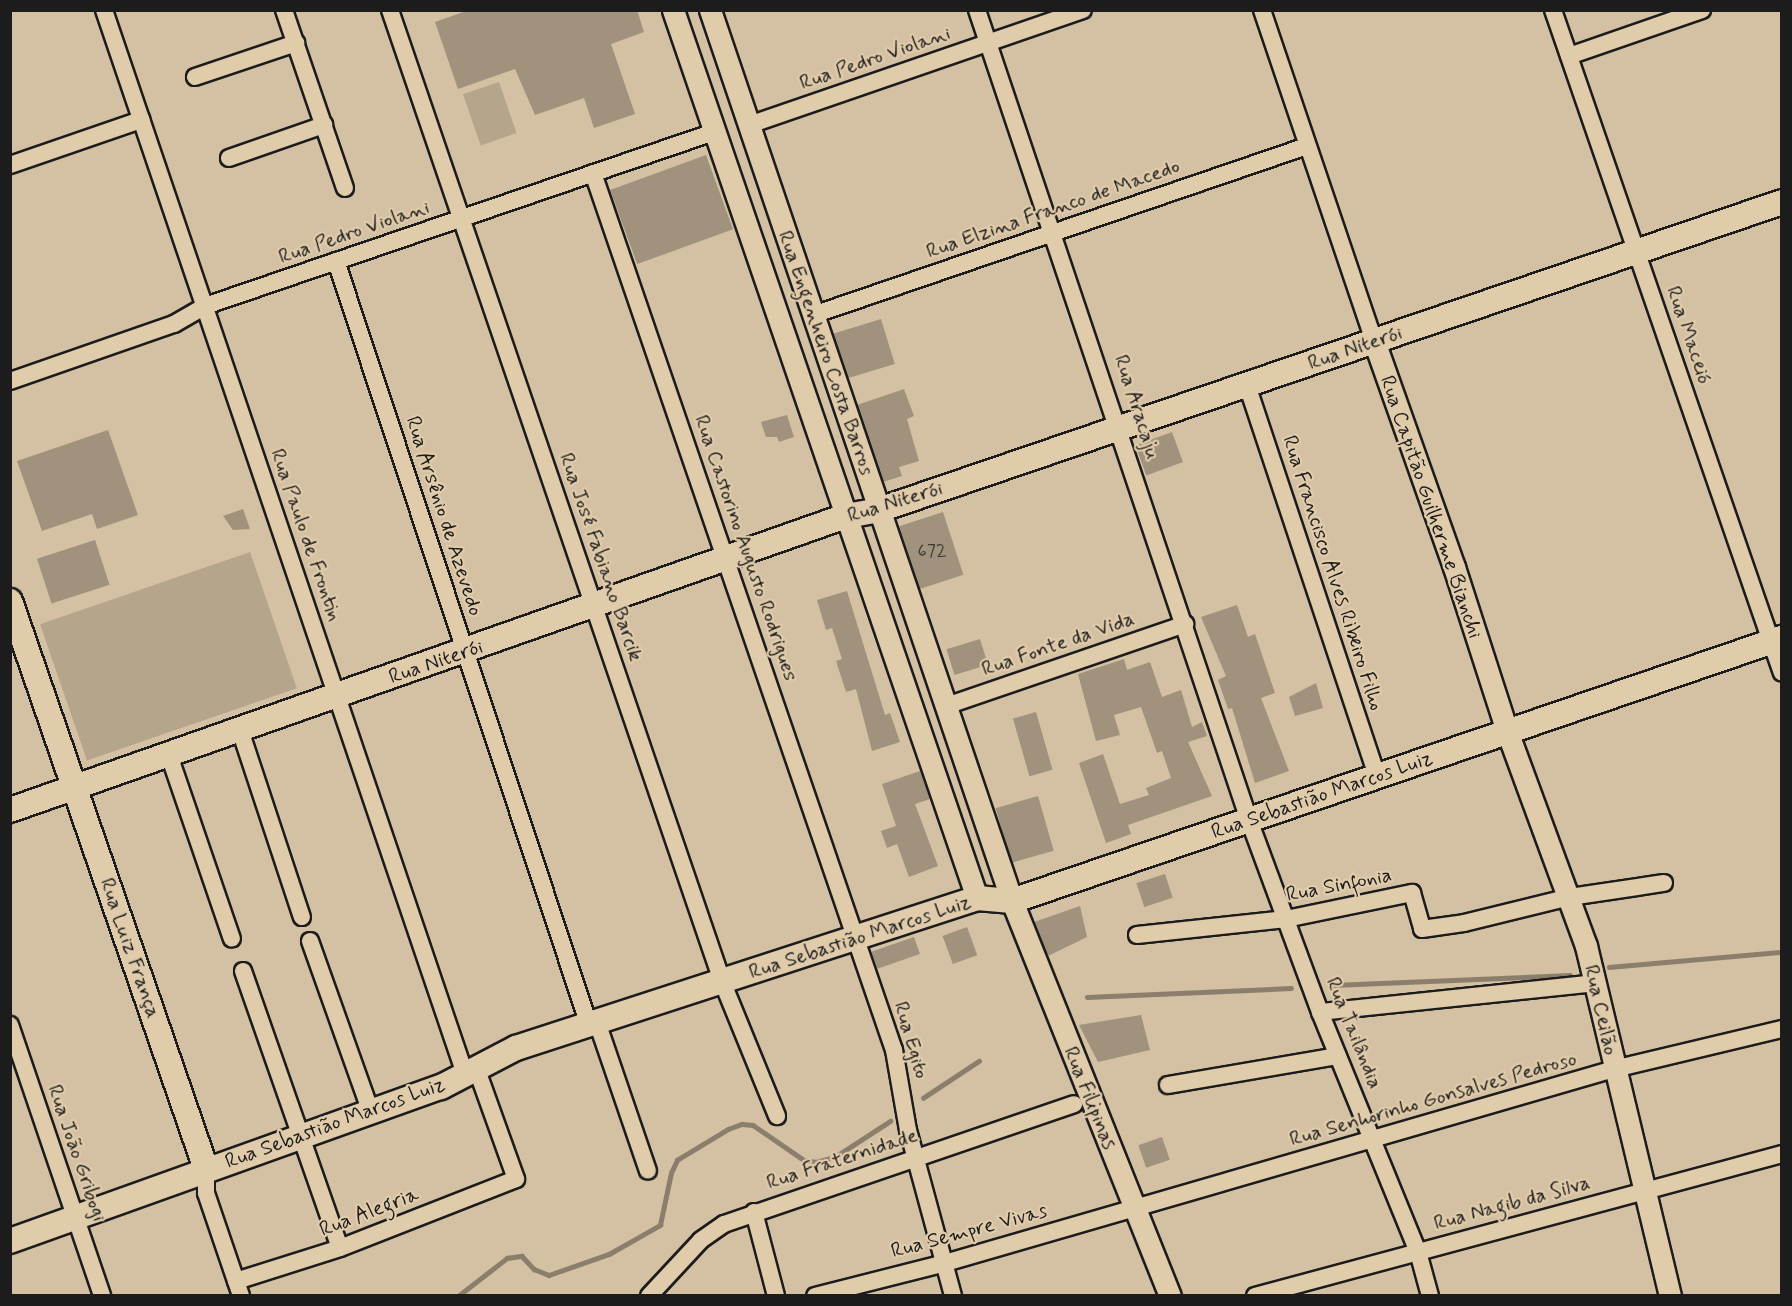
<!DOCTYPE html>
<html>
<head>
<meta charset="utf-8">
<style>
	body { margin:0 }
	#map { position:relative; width:1792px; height:1306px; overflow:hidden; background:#d4c0a2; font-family:Mynerve,sans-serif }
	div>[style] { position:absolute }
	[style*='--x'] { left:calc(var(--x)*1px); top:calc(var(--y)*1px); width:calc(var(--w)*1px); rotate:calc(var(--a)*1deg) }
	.green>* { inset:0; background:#b5a58b; transform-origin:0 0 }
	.stream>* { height:4.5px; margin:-2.25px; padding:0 2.25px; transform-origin:2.25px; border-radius:2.25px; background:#8b7e6c }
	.building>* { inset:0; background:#a1927d; transform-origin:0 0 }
	.roads { filter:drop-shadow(2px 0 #1c1c1c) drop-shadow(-2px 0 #1c1c1c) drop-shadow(0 2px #1c1c1c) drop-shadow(0 -2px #1c1c1c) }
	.minor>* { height:16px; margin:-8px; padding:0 8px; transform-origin:8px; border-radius:8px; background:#e0cbaa }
	.tertiary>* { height:21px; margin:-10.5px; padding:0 10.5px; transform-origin:10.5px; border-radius:10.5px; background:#e0cbaa }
	.secondary>* { height:24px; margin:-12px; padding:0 12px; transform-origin:12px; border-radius:12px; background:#e0cbaa }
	span { translate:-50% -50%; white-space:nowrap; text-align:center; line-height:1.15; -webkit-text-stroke:4.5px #e0cbaa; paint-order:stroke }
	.number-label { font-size:18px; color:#3d3a34 }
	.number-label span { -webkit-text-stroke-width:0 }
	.street-label { font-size:21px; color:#1c1c1c }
	.frame { position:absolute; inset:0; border:12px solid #1c1c1c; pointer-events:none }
</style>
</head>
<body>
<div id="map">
	<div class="green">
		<div style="left:499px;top:82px;width:54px;height:38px;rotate:71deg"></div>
		<div style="left:250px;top:552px;width:144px;height:222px;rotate:71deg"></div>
	</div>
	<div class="stream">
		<div style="--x:1609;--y:967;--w:174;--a:-5"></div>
		<div style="--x:1333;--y:985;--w:237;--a:-2.4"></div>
		<div style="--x:1087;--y:997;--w:204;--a:-2.5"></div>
		<div style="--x:923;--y:1098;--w:67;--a:-33.5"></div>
		<div style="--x:458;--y:1296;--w:62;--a:-37.8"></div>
		<div style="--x:507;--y:1258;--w:15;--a:-8"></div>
		<div style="--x:522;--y:1256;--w:18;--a:47"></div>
		<div style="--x:534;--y:1269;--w:16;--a:22"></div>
		<div style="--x:549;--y:1275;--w:64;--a:-19.3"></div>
		<div style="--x:609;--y:1254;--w:59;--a:-29.6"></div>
		<div style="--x:660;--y:1225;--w:53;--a:-78.1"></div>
		<div style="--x:671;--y:1173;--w:14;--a:-65"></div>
		<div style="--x:677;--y:1160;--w:60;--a:-31.3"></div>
		<div style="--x:728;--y:1129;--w:15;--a:-20"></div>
		<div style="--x:742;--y:1124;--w:11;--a:5"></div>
		<div style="--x:753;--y:1125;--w:62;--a:34.5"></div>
		<div style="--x:804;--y:1160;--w:12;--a:9"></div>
		<div style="--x:816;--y:1162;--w:20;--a:-15"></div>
		<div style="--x:835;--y:1157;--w:66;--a:-33.2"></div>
	</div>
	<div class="building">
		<div style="clip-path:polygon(469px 10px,637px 10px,644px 32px,611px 44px,635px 114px,594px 128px,584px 98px,535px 115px,515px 69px,458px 89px,435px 22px)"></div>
		<div style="left:706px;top:155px;width:79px;height:102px;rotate:70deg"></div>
		<div style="left:881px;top:319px;width:47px;height:51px;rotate:73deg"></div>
		<div style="clip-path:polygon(904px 389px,914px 416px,907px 419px,919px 461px,899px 467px,902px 476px,883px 482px,857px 405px)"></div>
		<div style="clip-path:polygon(787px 415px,794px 437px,779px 442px,777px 437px,766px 437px,761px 422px)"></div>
		<div style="clip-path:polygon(108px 430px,138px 515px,97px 529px,92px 514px,42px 531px,17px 461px)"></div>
		<div style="left:1172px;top:432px;width:32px;height:39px;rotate:70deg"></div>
		<div style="clip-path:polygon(243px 509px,250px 529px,233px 530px,223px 516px)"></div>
		<div style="left:943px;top:512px;width:66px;height:46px;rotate:72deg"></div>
		<div style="left:95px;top:540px;width:47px;height:61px;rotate:72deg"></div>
		<div style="clip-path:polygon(847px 591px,885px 715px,890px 713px,900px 742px,872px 751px,856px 689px,846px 692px,836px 661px,842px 659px,832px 628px,826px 630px,817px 600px)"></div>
		<div style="clip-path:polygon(1237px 605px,1248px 637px,1255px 634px,1275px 693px,1261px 698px,1289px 771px,1255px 783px,1232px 708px,1228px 709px,1218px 680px,1226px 676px,1201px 617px)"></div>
		<div style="left:980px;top:639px;width:27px;height:35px;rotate:73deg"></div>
		<div style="clip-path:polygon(1124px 659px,1127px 670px,1150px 662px,1162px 697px,1181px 690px,1192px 727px,1202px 722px,1207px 736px,1188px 742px,1212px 796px,1128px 825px,1131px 834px,1106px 843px,1079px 763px,1103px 754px,1120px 804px,1149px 795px,1146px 788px,1171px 778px,1162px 751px,1157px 753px,1141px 707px,1114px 715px,1120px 735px,1096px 741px,1078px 674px)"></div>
		<div style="clip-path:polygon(1316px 683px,1323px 708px,1295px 716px,1289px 697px)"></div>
		<div style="left:1036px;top:712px;width:60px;height:24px;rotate:74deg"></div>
		<div style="clip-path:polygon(920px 771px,930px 799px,915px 804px,938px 866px,909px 877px,897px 844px,887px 848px,881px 831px,896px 826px,882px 784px)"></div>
		<div style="left:1038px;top:796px;width:57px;height:44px;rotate:74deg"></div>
		<div style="left:1165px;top:874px;width:25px;height:30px;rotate:72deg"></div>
		<div style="clip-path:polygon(1080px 906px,1087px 937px,1048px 956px,1034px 922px)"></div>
		<div style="left:967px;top:927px;width:30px;height:26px;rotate:70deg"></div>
		<div style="left:914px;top:937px;width:18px;height:45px;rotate:71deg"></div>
		<div style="clip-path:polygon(1141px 1015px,1150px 1050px,1098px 1062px,1079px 1025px)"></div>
		<div style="left:1162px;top:1137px;width:24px;height:25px;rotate:71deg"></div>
	</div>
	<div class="roads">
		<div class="minor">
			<div style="--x:104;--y:10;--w:1124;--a:71.26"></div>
			<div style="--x:284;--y:10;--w:188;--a:71.1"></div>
			<div style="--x:390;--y:10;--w:1026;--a:71.12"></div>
			<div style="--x:722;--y:981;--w:146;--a:67.8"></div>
			<div style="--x:977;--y:10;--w:854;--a:71.44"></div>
			<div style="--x:1249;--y:820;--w:205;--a:69.7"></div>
			<div style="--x:1320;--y:1012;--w:259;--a:67.8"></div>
			<div style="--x:1418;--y:1252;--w:46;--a:74.7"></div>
			<div style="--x:1262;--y:10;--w:349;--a:71.3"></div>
			<div style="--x:1553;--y:10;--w:701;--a:70.95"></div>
			<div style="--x:1569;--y:56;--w:141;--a:-19.1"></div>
			<div style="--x:195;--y:77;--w:107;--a:-18.6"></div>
			<div style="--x:749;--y:125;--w:353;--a:-19"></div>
			<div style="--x:229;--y:158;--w:101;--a:-19.2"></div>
			<div style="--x:10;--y:165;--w:139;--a:-19"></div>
			<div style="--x:593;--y:173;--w:927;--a:71.06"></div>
			<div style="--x:894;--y:1050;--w:81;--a:80.1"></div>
			<div style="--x:908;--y:1130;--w:172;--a:74.8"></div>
			<div style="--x:336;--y:261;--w:805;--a:71.68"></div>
			<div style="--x:813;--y:315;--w:522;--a:-18.89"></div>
			<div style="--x:10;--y:381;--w:174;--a:-19.2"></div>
			<div style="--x:174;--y:324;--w:36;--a:-30"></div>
			<div style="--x:205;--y:306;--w:538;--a:-18.87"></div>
			<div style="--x:1247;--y:385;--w:412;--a:71.6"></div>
			<div style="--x:946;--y:706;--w:253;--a:-18.9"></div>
			<div style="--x:240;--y:730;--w:197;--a:71.7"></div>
			<div style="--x:169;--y:755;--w:194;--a:71.1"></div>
			<div style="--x:1137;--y:935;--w:150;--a:-6.1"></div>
			<div style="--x:1286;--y:919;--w:129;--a:-11.7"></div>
			<div style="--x:1412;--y:893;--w:37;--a:74"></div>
			<div style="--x:1422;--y:929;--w:42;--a:-8.1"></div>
			<div style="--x:1464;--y:923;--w:109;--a:-13.8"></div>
			<div style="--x:1570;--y:897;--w:95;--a:-8.5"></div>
			<div style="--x:310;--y:941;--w:182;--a:70.4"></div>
			<div style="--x:243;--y:971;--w:293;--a:70.7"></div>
			<div style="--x:1320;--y:1012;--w:277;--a:-6"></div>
			<div style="--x:597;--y:1022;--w:157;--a:71.1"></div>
			<div style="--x:10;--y:1025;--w:286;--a:71.2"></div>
			<div style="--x:1168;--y:1085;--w:172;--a:-9.7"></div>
			<div style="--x:206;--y:1169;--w:24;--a:90"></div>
			<div style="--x:206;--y:1193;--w:109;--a:71.2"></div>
			<div style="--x:754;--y:1212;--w:87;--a:75.3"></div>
			<div style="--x:236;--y:1281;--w:109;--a:-17.6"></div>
			<div style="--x:340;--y:1248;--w:189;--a:-21.4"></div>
			<div style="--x:516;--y:1179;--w:119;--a:-109.7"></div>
			<div style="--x:649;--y:1296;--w:76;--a:-47.1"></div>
			<div style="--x:701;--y:1240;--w:28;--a:-35"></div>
			<div style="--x:724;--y:1224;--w:370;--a:-18.9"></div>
			<div style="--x:815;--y:1296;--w:134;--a:-14.2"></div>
			<div style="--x:945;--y:1263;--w:697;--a:-16.17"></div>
			<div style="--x:1614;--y:1069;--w:173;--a:-13.4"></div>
			<div style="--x:1255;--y:1296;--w:546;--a:-15.08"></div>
		</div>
		<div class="tertiary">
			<div style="--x:673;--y:10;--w:939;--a:71.1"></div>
			<div style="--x:710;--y:10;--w:941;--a:71.28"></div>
			<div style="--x:1012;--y:901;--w:425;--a:68.2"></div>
			<div style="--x:1374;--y:341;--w:240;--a:70.5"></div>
			<div style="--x:1454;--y:567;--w:172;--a:72.1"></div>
			<div style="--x:1507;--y:731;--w:229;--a:69.8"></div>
			<div style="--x:1586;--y:946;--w:360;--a:76.5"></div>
		</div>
		<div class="secondary">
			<div style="--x:10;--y:601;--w:601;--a:70.96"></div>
			<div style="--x:10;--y:810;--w:886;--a:-19.38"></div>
			<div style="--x:846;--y:516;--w:34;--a:-10"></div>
			<div style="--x:879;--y:510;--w:954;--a:-18.83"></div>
			<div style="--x:10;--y:1241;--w:458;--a:-19.7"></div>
			<div style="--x:441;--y:1087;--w:85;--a:-27.5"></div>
			<div style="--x:516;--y:1048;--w:485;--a:-18"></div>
			<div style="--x:977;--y:898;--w:35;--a:5"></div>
			<div style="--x:1012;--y:901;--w:814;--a:-18.86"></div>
		</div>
	</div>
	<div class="number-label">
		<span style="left:932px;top:551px">672</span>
	</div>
	<div class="street-label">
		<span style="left:875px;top:58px;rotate:-19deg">Rua Pedro Violani</span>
		<span style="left:1053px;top:209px;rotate:-19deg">Rua Elzina Franco de Macedo</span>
		<span style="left:354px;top:232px;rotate:-19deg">Rua Pedro Violani</span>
		<span style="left:1689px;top:335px;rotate:71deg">Rua Maceió</span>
		<span style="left:1355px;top:348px;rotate:-19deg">Rua Niterói</span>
		<span style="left:826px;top:353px;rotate:71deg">Rua Engenheiro Costa Barros</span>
		<span style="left:1137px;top:407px;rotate:72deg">Rua Aracaju</span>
		<span style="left:895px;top:502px;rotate:-17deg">Rua Niterói</span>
		<span style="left:1431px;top:507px;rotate:71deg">Rua Capitão Guilherme Bianchi</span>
		<span style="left:444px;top:516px;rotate:72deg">Rua Arsênio de Azevedo</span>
		<span style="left:306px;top:535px;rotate:71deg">Rua Paulo de Frontin</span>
		<span style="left:746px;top:548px;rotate:71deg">Rua Castorino Augusto Rodrigues</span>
		<span style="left:601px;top:557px;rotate:71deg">Rua José Fabiano Barcik</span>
		<span style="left:1333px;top:573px;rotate:72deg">Rua Francisco Alves Ribeiro Filho</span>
		<span style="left:1058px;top:644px;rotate:-19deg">Rua Fonte da Vida</span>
		<span style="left:436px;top:662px;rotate:-19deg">Rua Niterói</span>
		<span style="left:1322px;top:795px;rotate:-19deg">Rua Sebastião Marcos Luiz</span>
		<span style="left:1339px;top:885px;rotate:-11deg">Rua Sinfonia</span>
		<span style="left:860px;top:937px;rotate:-18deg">Rua Sebastião Marcos Luiz</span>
		<span style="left:130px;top:948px;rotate:71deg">Rua Luiz França</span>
		<span style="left:1601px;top:1010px;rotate:77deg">Rua Ceilão</span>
		<span style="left:1354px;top:1033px;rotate:68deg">Rua Tailândia</span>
		<span style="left:911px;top:1040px;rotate:74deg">Rua Egito</span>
		<span style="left:1090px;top:1098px;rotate:68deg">Rua Filipinas</span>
		<span style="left:1433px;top:1099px;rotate:-16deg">Rua Senhorinho Gonsalves Pedroso</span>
		<span style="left:335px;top:1123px;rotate:-20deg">Rua Sebastião Marcos Luiz</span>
		<span style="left:77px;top:1153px;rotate:71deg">Rua João Gribogi</span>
		<span style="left:842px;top:1159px;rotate:-18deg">Rua Fraternidade</span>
		<span style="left:1512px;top:1203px;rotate:-15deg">Rua Nagib da Silva</span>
		<span style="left:369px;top:1212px;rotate:-21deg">Rua Alegria</span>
		<span style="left:969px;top:1231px;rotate:-15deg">Rua Sempre Vivas</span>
	</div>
	<div class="frame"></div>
</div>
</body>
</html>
